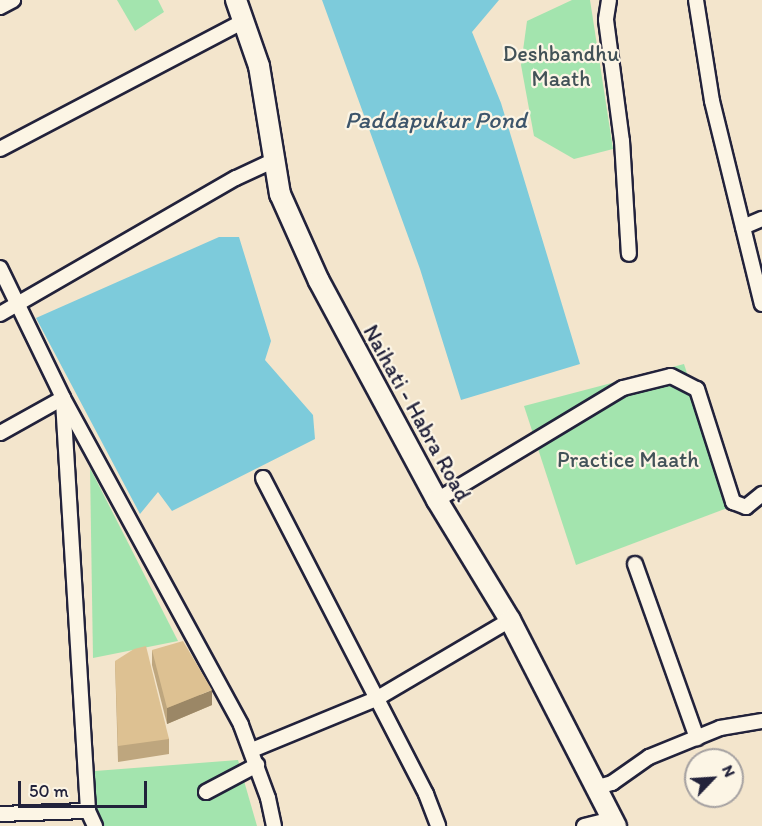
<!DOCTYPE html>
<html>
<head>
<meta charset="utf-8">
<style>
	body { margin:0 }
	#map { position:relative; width:762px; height:826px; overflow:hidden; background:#f3e5cc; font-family:Itim,sans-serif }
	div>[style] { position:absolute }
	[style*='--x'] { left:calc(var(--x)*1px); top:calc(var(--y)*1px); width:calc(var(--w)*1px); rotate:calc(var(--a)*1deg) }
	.green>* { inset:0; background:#a3e4ae }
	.water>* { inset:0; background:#7dcbdb }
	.roads { filter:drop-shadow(2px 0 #22223b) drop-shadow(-2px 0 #22223b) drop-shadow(0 2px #22223b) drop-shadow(0 -2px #22223b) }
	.minor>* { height:14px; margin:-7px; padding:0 7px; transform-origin:7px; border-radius:7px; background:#fcf5e5 }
	.secondary>* { height:20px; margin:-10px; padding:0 10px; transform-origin:10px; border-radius:10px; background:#fcf5e5 }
	.wall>* { inset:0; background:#bea67e }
	.shaded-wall>* { inset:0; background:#9b8766 }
	.building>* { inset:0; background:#ddc192 }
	span { translate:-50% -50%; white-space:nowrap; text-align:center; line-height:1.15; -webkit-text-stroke:4.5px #fcf5e5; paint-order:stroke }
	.park-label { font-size:22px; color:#425258 }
	.street-label { font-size:22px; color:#22223b }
	.water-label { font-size:24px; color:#3d556b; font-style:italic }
	.north { position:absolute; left:684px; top:748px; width:60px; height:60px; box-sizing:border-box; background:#fcf5e5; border:2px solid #a5a1a1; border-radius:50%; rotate:65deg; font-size:16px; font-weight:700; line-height:24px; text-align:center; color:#22223b }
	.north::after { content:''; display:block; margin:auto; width:21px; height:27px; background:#22223b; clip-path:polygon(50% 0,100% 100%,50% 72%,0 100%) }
	.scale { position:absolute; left:18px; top:781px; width:129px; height:27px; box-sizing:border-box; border:3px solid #22223b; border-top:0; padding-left:8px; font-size:18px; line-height:21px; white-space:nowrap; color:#22223b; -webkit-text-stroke:4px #fcf5e5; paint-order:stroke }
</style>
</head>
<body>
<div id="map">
	<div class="green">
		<i style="clip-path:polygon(117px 0,158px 0,164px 12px,135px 31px)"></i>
		<i style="clip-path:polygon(572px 0,590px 0,613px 149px,574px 159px,534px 136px,521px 65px,527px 21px)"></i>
		<i style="clip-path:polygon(684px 364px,730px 507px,576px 565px,524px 406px)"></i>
		<i style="clip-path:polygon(90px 468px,178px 641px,93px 658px)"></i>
		<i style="clip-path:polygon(238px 760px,257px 826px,95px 826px,95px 771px)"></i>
	</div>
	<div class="water">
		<i style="clip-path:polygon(322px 0,499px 0,472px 32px,501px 103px,580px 364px,461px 400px,420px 269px)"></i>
		<i style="clip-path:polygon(219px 237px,239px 237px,271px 341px,265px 360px,313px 415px,315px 439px,172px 511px,158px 492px,140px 514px,36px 318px)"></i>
	</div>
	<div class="roads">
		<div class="minor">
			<i style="--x:609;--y:0;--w:20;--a:99"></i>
			<i style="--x:606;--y:20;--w:122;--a:82.5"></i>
			<i style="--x:622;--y:141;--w:113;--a:86.5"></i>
			<i style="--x:696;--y:0;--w:102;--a:81"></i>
			<i style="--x:712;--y:101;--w:209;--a:76.2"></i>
			<i style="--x:0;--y:7;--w:15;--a:-28"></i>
			<i style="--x:0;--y:149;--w:276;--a:-27.7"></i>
			<i style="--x:743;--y:227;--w:21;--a:-23"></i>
			<i style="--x:0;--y:268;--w:144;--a:64.1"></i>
			<i style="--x:63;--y:398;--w:72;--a:150.9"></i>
			<i style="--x:0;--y:314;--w:272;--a:-30"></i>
			<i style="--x:236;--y:178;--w:40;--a:-25"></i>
			<i style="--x:63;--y:398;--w:372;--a:61.4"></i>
			<i style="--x:241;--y:725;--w:78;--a:69.7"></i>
			<i style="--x:268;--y:798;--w:29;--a:78"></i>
			<i style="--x:63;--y:401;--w:411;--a:86.5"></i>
			<i style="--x:88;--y:811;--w:17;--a:65"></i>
			<i style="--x:263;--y:478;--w:356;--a:62.7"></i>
			<i style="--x:426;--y:794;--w:34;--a:69"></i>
			<i style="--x:437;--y:500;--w:217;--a:-31.1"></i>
			<i style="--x:623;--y:388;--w:49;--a:-14"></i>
			<i style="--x:671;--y:376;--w:29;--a:27"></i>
			<i style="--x:697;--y:389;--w:119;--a:72.3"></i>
			<i style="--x:733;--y:502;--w:14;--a:21"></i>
			<i style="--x:746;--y:507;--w:21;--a:-39"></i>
			<i style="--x:635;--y:564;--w:185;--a:70.4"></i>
			<i style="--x:252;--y:750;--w:134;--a:-22.4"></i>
			<i style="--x:376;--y:699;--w:156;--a:-30.5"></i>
			<i style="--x:598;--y:787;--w:15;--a:-16"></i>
			<i style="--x:612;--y:783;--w:45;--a:-35.1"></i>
			<i style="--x:649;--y:757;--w:77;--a:-22.2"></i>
			<i style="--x:720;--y:728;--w:43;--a:-9.5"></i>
			<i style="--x:206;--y:792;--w:58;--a:-27.9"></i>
			<i style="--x:0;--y:814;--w:88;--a:-2"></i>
			<i style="--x:584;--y:826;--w:30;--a:-14"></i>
		</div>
		<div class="secondary">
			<i style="--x:236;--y:0;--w:70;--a:70.8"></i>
			<i style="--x:259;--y:66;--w:130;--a:80.7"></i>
			<i style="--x:280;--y:194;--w:95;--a:65.9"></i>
			<i style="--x:319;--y:281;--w:249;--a:61.7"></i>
			<i style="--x:437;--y:500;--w:140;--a:58.7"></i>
			<i style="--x:510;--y:620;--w:232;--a:62.8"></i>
		</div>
	</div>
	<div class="wall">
		<i style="clip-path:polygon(152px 650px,212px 705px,167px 724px,152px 665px)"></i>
		<i style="clip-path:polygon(115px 661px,169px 739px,169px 754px,118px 762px)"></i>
	</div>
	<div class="shaded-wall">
		<i style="clip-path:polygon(212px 690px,212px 705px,167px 724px,167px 708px)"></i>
	</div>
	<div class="building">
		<i style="clip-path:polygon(183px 641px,212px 690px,167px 708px,152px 650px)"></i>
		<i style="clip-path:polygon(146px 646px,169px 739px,118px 746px,115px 661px,134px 649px)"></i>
	</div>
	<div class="park-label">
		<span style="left:561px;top:66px">Deshbandhu<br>Maath</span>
		<span style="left:628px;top:460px">Practice Maath</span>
	</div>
	<div class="street-label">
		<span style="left:417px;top:413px;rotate:61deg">Naihati - Habra Road</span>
	</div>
	<div class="water-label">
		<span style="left:436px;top:120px">Paddapukur Pond</span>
	</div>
	<div class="north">N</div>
	<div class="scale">50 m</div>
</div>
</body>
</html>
